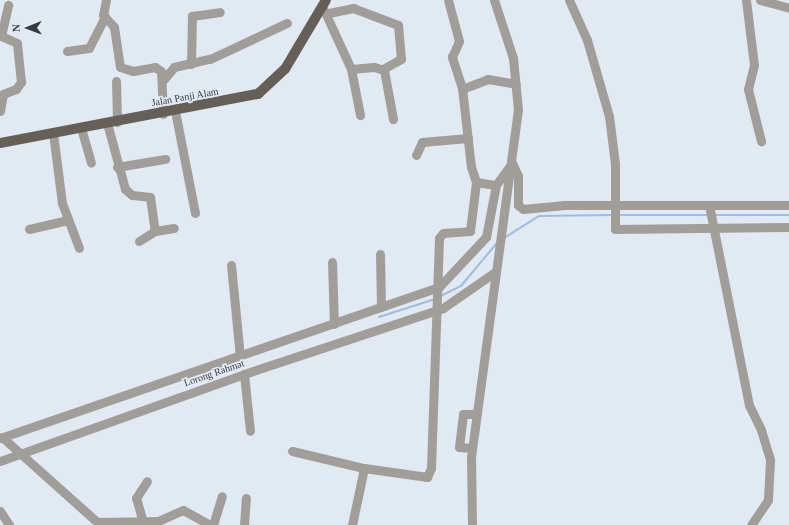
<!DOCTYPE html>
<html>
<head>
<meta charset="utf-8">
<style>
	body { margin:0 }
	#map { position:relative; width:789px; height:525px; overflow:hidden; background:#e1e9f3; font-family:Georgia,serif }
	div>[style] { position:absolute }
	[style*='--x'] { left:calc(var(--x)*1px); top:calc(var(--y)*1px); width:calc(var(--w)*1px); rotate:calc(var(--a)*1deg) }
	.stream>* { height:2px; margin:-1px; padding:0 1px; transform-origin:1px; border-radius:1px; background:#9fbdde }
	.minor>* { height:9px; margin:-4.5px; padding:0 4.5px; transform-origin:4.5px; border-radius:4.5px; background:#a19d99 }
	.major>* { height:10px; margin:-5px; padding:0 5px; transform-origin:5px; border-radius:5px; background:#665f58 }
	span { translate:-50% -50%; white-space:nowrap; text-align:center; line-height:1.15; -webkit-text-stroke:3.5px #e1e9f3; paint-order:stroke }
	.street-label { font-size:10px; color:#373a3e }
	.north { position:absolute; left:8px; top:8px; width:40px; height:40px; -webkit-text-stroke:3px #e1e9f3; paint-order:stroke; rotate:269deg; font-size:11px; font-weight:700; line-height:16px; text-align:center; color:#373a3e }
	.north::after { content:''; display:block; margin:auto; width:14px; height:18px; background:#373a3e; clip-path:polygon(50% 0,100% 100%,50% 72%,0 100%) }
</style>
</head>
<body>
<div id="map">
	<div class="stream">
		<i style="--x:618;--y:215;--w:89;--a:0"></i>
		<i style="--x:714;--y:215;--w:75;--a:0"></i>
		<i style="--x:504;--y:238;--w:41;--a:-32.2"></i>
		<i style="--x:539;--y:216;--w:72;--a:-0.8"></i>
		<i style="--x:439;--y:297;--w:25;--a:-27"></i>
		<i style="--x:461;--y:286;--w:55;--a:-50.2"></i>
		<i style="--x:379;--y:317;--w:59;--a:-17.8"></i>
	</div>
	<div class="minor">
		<i style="--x:106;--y:0;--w:15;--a:101"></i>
		<i style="--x:103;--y:15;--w:16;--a:47"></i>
		<i style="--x:114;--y:27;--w:40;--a:81.5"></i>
		<i style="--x:120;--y:67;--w:14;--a:17"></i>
		<i style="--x:133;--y:71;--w:22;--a:-10"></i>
		<i style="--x:155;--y:67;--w:7;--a:34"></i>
		<i style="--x:161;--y:71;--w:43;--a:87.3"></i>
		<i style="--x:569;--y:0;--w:44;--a:65.8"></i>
		<i style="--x:587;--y:40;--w:79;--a:73.9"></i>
		<i style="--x:609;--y:116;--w:48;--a:82.9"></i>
		<i style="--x:615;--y:164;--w:65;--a:90"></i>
		<i style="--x:615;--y:229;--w:174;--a:-0.7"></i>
		<i style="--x:746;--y:0;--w:65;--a:83"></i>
		<i style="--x:754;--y:65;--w:25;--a:104"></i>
		<i style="--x:748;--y:89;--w:54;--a:76"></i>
		<i style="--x:760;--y:0;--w:30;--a:15"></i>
		<i style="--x:324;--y:10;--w:65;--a:65.4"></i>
		<i style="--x:351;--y:69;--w:47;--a:78.9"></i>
		<i style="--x:329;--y:13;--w:25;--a:-12"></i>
		<i style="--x:353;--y:8;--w:48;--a:20.7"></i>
		<i style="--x:398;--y:25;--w:34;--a:85"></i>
		<i style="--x:401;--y:59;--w:21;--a:151"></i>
		<i style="--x:67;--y:51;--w:22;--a:-8"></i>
		<i style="--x:89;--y:48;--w:35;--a:-63"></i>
		<i style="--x:191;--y:64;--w:48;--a:-88.8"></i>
		<i style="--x:192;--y:16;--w:28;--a:-8"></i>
		<i style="--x:351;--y:69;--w:23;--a:-5"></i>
		<i style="--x:374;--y:67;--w:10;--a:17"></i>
		<i style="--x:384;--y:70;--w:50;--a:79.6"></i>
		<i style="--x:164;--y:79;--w:16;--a:-50"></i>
		<i style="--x:174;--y:67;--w:37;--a:-13"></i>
		<i style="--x:210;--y:59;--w:85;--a:-25.1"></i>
		<i style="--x:116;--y:81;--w:41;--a:88.6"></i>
		<i style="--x:462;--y:89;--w:28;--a:-21"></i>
		<i style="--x:488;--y:79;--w:28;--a:10"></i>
		<i style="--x:0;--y:111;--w:17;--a:-80"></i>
		<i style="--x:3;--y:94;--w:14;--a:-21"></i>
		<i style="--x:16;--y:89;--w:9;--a:-54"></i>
		<i style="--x:21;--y:82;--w:39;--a:-96"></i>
		<i style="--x:17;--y:43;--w:17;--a:-156"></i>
		<i style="--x:1;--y:36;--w:32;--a:-77"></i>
		<i style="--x:175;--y:111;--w:104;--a:78.9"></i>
		<i style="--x:107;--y:123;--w:68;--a:74.7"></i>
		<i style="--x:125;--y:189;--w:9;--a:41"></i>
		<i style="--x:132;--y:195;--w:18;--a:6"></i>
		<i style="--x:150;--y:197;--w:34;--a:82"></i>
		<i style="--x:155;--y:231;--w:19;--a:-9"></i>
		<i style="--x:81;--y:128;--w:36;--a:74"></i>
		<i style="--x:53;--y:133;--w:71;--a:82.7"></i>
		<i style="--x:62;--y:203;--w:48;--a:69.3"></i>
		<i style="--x:416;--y:155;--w:14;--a:-65"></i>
		<i style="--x:422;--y:142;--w:46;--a:-5"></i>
		<i style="--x:117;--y:167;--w:49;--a:-9.5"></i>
		<i style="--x:476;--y:182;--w:20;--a:9"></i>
		<i style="--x:709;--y:205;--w:204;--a:78.7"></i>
		<i style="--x:749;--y:405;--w:28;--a:64"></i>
		<i style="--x:761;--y:430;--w:31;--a:73"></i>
		<i style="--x:770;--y:460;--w:40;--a:92.9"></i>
		<i style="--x:768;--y:500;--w:30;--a:124"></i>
		<i style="--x:29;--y:229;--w:40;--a:-13"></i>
		<i style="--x:139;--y:241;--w:19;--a:-32"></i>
		<i style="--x:380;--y:254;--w:53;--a:88.9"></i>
		<i style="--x:332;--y:262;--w:62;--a:88.2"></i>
		<i style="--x:231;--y:265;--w:92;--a:84.4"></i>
		<i style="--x:244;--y:374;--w:57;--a:84"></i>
		<i style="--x:2;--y:437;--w:127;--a:41.8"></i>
		<i style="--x:97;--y:522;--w:61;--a:-0.9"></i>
		<i style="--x:158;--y:521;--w:27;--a:-24"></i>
		<i style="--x:183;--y:510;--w:31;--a:29"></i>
		<i style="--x:0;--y:438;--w:464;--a:-19"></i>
		<i style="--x:439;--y:287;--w:69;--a:-46.8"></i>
		<i style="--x:486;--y:237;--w:53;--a:-79.1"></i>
		<i style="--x:496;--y:185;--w:27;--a:-54"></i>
		<i style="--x:512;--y:163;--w:14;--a:65"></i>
		<i style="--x:518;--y:176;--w:29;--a:90"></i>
		<i style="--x:518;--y:205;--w:6;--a:39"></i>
		<i style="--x:523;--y:209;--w:42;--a:-5.4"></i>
		<i style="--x:565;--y:205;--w:224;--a:0"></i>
		<i style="--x:472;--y:448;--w:13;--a:-176"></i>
		<i style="--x:459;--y:447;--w:33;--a:-83"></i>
		<i style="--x:463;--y:414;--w:14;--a:0"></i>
		<i style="--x:292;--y:451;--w:74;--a:13.3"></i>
		<i style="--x:0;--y:461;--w:259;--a:-19.6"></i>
		<i style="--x:244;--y:374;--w:210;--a:-18.3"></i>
		<i style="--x:443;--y:308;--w:63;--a:-34.7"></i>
		<i style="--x:0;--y:511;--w:17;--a:57"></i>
		<i style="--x:143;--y:522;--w:25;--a:-106"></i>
		<i style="--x:136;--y:498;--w:20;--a:-57"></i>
		<i style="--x:213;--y:525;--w:30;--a:-73"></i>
		<i style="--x:244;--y:525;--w:27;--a:-86"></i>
		<i style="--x:352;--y:525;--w:58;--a:-78.1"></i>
		<i style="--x:364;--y:468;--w:64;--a:8.1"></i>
		<i style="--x:427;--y:477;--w:10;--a:-66"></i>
		<i style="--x:431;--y:468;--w:230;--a:-88"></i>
		<i style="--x:439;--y:238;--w:6;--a:-51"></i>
		<i style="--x:443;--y:233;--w:27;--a:-4"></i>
		<i style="--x:470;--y:231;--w:49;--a:-83"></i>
		<i style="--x:476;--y:182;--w:16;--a:-108"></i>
		<i style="--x:471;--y:167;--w:80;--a:-96.5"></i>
		<i style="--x:462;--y:88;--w:33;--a:-108"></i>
		<i style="--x:452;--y:57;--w:17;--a:-66"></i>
		<i style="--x:459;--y:41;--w:42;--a:-105"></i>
		<i style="--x:472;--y:525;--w:68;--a:-90.8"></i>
		<i style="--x:471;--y:457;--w:350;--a:-82.3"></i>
		<i style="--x:518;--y:110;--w:52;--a:-95.5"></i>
		<i style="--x:513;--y:58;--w:61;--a:-108.1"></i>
	</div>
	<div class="major">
		<i style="--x:0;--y:143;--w:263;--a:-10.8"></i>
		<i style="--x:258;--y:94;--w:37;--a:-43"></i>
		<i style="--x:285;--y:69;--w:80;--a:-59.3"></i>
	</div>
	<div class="street-label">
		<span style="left:185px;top:97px;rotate:-10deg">Jalan Panji Alam</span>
		<span style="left:214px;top:373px;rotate:-19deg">Lorong Rahmat</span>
	</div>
	<div class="north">N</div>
</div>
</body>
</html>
